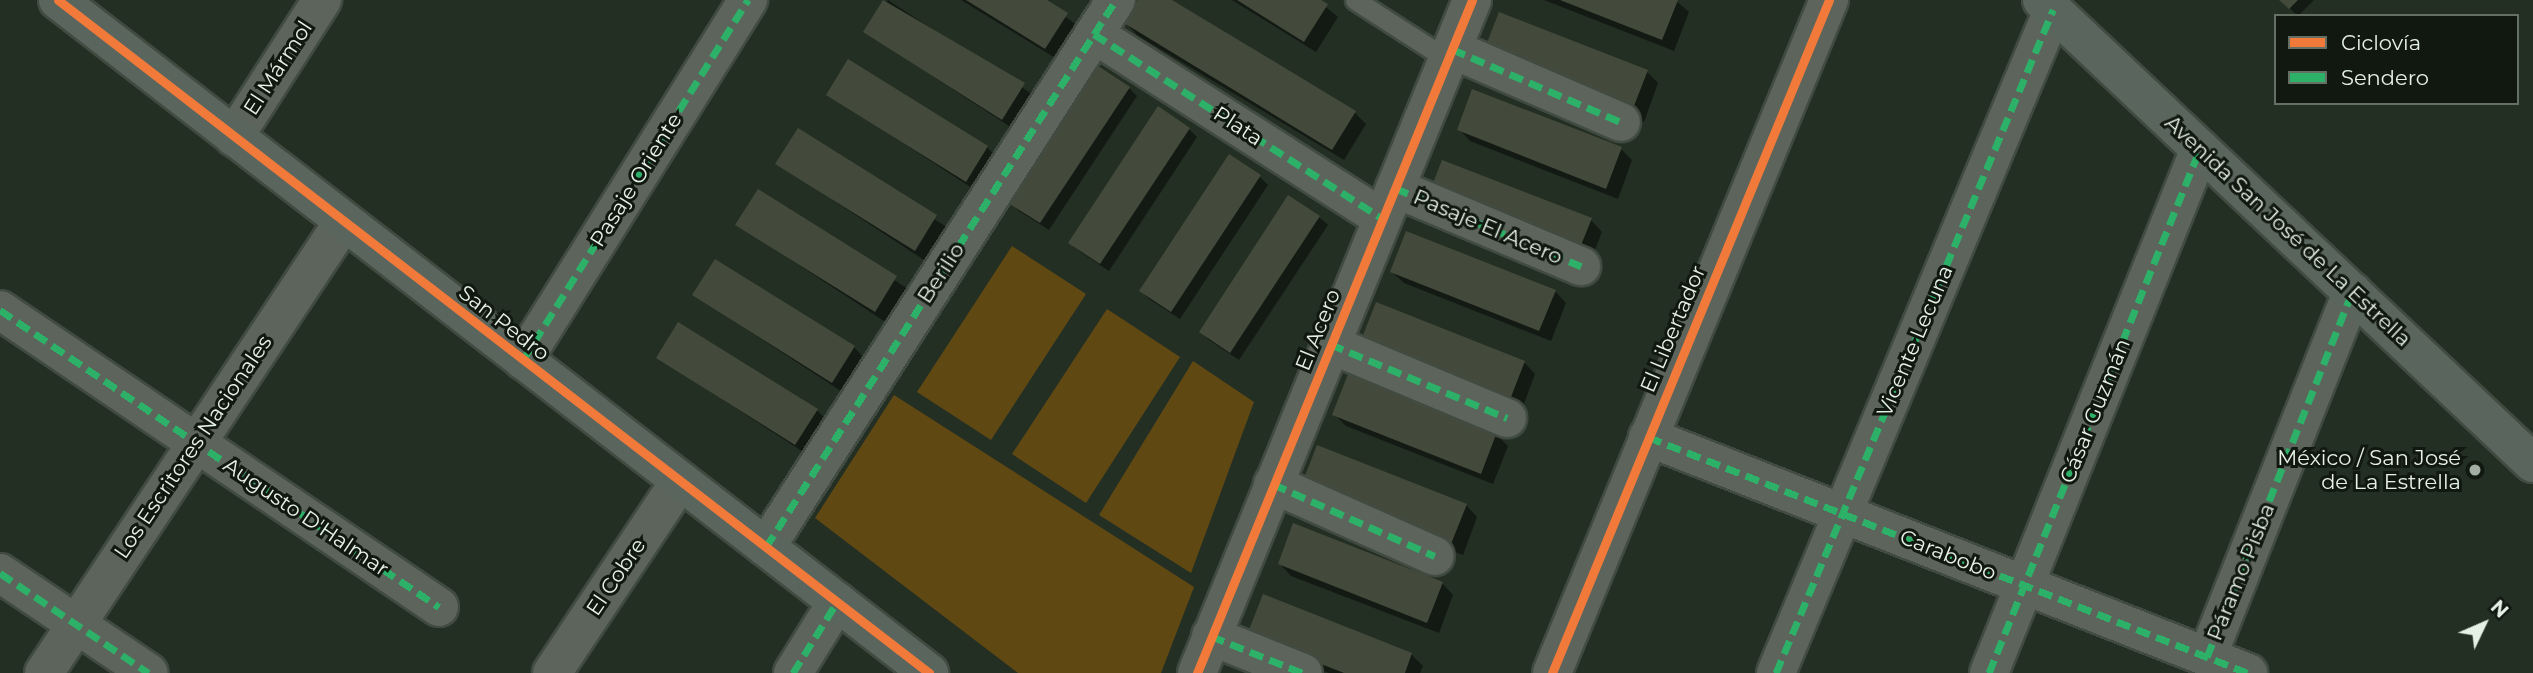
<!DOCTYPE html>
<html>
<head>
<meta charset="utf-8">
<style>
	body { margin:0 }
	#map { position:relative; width:2533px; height:673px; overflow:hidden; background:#242f24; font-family:Montserrat,sans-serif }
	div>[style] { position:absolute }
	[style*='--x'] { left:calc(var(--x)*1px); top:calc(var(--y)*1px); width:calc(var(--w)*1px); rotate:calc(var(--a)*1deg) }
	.green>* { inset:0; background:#604813 }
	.shadow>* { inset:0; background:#0007 }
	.building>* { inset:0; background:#444a3b }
	.roads { filter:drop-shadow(2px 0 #414b41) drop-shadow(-2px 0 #414b41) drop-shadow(0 2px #414b41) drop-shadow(0 -2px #414b41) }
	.lane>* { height:19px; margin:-9.5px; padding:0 9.5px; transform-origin:9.5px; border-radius:9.5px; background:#5c645b }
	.street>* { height:38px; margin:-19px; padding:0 19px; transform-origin:19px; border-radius:19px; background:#5c645b }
	.secondary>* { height:38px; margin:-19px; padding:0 19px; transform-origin:19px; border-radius:19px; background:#5a655d }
	.quiet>* { height:7px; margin-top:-3.5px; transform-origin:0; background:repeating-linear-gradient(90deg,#2db169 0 14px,transparent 0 21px) }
	.cycleway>* { height:9px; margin:-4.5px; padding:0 4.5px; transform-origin:4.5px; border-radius:4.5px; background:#f17a3a }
	.dots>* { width:19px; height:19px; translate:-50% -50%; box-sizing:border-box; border:4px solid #10180f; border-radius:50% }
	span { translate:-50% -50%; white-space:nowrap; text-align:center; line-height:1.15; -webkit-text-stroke:6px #10180f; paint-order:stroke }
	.street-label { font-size:21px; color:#e5f1e4 }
	.poi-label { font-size:21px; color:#e5f1e4 }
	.right { translate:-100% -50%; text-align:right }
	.legend { position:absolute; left:2274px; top:14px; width:245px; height:91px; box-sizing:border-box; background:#10180f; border:2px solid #656f64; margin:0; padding:9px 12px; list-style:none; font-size:21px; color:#e5f1e4 }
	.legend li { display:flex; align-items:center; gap:14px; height:35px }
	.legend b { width:35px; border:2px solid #656f64 }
	.north { position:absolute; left:2449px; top:589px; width:70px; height:70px; -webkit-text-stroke:5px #10180f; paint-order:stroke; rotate:46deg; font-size:19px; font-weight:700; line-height:28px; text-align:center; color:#e5f1e4 }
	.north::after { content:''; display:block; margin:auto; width:24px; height:32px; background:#e5f1e4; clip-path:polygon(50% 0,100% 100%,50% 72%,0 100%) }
</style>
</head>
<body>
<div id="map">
	<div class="green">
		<i style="clip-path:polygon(1012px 246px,1086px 294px,991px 440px,917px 392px)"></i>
		<i style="clip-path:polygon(1107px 309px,1180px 357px,1086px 503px,1012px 454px)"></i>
		<i style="clip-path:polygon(1193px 361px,1254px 402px,1191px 573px,1099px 515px)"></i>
		<i style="clip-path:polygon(894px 395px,1194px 587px,1161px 673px,1018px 673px,815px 518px)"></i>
	</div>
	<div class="shadow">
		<i style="clip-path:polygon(888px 0,1035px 96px,1015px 130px,865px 32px)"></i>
		<i style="clip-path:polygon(961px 0,1043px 0,1078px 26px,1057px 59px)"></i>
		<i style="clip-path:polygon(1140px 0,1169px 0,1355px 113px,1366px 124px,1344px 160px,1137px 35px,1126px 23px)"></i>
		<i style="clip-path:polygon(1232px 0,1317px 0,1338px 17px,1316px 52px)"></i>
		<i style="clip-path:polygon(1544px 0,1675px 0,1689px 12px,1674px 51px)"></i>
		<i style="clip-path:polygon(2281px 0,2314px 0,2298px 16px)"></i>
		<i style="clip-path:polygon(1496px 64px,1647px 72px,1658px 83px,1644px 122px)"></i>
		<i style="clip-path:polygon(1129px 88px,1137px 96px,1049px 230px,1019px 211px,1011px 203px)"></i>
		<i style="clip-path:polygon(828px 94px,987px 147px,998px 159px,978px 192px)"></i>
		<i style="clip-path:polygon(1189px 129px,1197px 137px,1109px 271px,1079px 251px,1070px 243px)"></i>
		<i style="clip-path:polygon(1459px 129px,1621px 149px,1632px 160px,1618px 199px,1470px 141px)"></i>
		<i style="clip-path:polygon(798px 130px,948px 228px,927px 262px,778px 164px)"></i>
		<i style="clip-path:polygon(1443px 162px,1591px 220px,1602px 232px,1587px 270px)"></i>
		<i style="clip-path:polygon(1260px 177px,1268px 185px,1180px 319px,1149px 299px,1141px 291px)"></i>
		<i style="clip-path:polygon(758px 191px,908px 289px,887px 323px,738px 225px)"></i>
		<i style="clip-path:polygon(1319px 217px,1328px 225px,1239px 360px,1209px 340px,1201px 332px)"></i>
		<i style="clip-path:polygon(1392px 272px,1555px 291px,1566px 303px,1551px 341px,1404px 283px)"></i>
		<i style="clip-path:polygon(694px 295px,854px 347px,865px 359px,844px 393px)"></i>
		<i style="clip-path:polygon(1373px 354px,1524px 362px,1535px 374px,1521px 412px)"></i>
		<i style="clip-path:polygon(658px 358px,817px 410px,828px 422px,808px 455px)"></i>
		<i style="clip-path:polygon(1334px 414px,1496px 434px,1508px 446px,1493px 484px,1346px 426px)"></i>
		<i style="clip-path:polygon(1315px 497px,1466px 505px,1477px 517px,1463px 555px)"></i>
		<i style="clip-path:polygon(1280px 564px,1442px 583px,1453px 595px,1439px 633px,1291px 576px)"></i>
		<i style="clip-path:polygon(1261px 646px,1411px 654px,1423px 666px,1420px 673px,1329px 673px)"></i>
	</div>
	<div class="building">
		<i style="clip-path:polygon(883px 0,1025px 83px,1002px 120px,863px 32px)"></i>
		<i style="clip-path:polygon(966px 0,1047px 0,1068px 13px,1045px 49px)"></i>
		<i style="clip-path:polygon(1138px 0,1172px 0,1356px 111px,1332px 150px,1124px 23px)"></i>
		<i style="clip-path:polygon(1237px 0,1321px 0,1328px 4px,1304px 42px)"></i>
		<i style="clip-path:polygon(1560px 0,1678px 0,1662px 40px)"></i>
		<i style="clip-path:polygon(2279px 0,2298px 0,2289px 9px)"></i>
		<i style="clip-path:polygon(1499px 12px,1648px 70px,1632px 111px,1483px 53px)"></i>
		<i style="clip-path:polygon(848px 59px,988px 146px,966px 182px,826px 95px)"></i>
		<i style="clip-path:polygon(1098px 66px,1130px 87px,1040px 223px,1008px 203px)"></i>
		<i style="clip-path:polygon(1472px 89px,1622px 147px,1606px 189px,1457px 130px)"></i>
		<i style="clip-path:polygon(1158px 106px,1190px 128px,1100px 264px,1068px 243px)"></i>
		<i style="clip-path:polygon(798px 128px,937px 215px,915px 251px,775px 164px)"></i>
		<i style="clip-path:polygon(1229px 154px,1261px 175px,1171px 312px,1139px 291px)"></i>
		<i style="clip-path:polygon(1442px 160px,1592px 218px,1575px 260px,1426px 201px)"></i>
		<i style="clip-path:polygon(758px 189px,897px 276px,875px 312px,735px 225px)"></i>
		<i style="clip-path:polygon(1288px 195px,1320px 216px,1230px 353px,1199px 332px)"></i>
		<i style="clip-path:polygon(1406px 231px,1556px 290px,1539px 331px,1390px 272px)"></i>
		<i style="clip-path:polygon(715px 259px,855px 346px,832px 383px,692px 295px)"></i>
		<i style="clip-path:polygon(1376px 302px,1525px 361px,1509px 402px,1360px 343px)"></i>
		<i style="clip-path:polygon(678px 322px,818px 409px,795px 445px,656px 358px)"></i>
		<i style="clip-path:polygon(1348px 374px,1497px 432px,1481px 474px,1332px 415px)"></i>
		<i style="clip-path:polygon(1317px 445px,1467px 504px,1451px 544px,1301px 486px)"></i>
		<i style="clip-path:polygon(1293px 523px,1443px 582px,1427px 623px,1278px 564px)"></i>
		<i style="clip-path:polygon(1263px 594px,1412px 653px,1405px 673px,1344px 673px,1247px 635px)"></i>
	</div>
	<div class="roads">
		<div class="lane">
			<i style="--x:1355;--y:0;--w:109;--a:32.7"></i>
		</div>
		<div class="street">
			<i style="--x:1094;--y:34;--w:342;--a:32.6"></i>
			<i style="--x:1452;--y:49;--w:184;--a:23.4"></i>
			<i style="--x:234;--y:137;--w:163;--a:-57.3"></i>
			<i style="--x:1395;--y:188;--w:202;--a:22.8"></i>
			<i style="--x:0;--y:310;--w:530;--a:34.08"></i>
			<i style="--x:1330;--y:344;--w:192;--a:22.7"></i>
			<i style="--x:523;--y:360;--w:425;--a:-58"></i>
			<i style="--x:1648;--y:437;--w:645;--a:21.47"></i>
			<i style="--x:1273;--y:484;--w:177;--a:24"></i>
			<i style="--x:766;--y:547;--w:649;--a:-57.39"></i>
			<i style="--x:0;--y:573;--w:179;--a:33.9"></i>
			<i style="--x:1211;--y:636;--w:99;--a:21.9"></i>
			<i style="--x:2207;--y:657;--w:393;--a:-68.3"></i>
			<i style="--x:44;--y:673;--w:542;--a:-56.43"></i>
			<i style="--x:552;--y:673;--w:231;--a:-56.3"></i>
			<i style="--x:793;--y:673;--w:84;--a:-58.2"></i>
			<i style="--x:1197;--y:673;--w:727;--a:-67.77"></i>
			<i style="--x:1552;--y:673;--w:728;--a:-67.63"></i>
			<i style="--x:1776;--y:673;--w:719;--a:-67.32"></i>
			<i style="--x:1989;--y:673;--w:565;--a:-68.07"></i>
		</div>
		<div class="secondary">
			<i style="--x:58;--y:0;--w:1101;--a:37.69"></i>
			<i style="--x:2042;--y:0;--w:675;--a:43.32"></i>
		</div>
	</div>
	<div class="quiet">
		<i style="--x:1094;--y:34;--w:342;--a:32.6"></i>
		<i style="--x:1452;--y:49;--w:184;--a:23.4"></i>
		<i style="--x:1395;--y:188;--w:202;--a:22.8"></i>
		<i style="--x:0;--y:310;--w:530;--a:34.08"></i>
		<i style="--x:1330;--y:344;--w:192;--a:22.7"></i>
		<i style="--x:523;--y:360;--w:425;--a:-58"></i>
		<i style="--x:1648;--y:437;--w:645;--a:21.47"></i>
		<i style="--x:1273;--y:484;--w:177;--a:24"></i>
		<i style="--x:766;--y:547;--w:649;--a:-57.39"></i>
		<i style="--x:0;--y:573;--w:179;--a:33.9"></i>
		<i style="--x:1211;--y:636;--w:99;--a:21.9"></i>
		<i style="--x:2207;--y:657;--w:393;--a:-68.3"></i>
		<i style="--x:793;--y:673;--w:84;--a:-58.2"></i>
		<i style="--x:1776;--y:673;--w:719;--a:-67.32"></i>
		<i style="--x:1989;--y:673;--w:565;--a:-68.07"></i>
	</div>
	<div class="cycleway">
		<i style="--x:58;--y:0;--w:1101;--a:37.69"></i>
		<i style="--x:1197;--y:673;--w:727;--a:-67.77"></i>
		<i style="--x:1552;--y:673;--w:728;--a:-67.63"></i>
	</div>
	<div class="dots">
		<i style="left:2475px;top:470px;background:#a1ada1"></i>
	</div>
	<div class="street-label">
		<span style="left:278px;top:68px;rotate:-57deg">El Mármol</span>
		<span style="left:1238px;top:126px;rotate:33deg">Plata</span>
		<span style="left:636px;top:180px;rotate:-58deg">Pasaje Oriente</span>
		<span style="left:1488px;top:227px;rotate:23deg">Pasaje El Acero</span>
		<span style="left:2288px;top:231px;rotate:43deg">Avenida San José de La Estrella</span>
		<span style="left:941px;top:273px;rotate:-57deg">Berilio</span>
		<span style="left:504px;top:323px;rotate:38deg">San Pedro</span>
		<span style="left:1673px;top:329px;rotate:-67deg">El Libertador</span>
		<span style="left:1318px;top:330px;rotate:-68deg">El Acero</span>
		<span style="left:1915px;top:341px;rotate:-67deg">Vicente Lecuna</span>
		<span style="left:2095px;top:411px;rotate:-68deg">Cásar Guzmán</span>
		<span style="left:193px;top:447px;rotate:-56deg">Los Escritores Nacionales</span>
		<span style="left:306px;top:517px;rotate:34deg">Augusto D'Halmar</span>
		<span style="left:1948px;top:555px;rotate:22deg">Carabobo</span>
		<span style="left:2241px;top:572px;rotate:-68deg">Páramo Pisba</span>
		<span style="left:616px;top:577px;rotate:-56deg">El Cobre</span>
	</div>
	<div class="poi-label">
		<span class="right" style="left:2461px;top:470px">México / San José<br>de La Estrella</span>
	</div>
	<ul class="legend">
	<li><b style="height:9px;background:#f17a3a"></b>Ciclovía</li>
	<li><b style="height:9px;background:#2db169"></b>Sendero</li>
	</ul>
	<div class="north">N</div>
</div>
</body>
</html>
